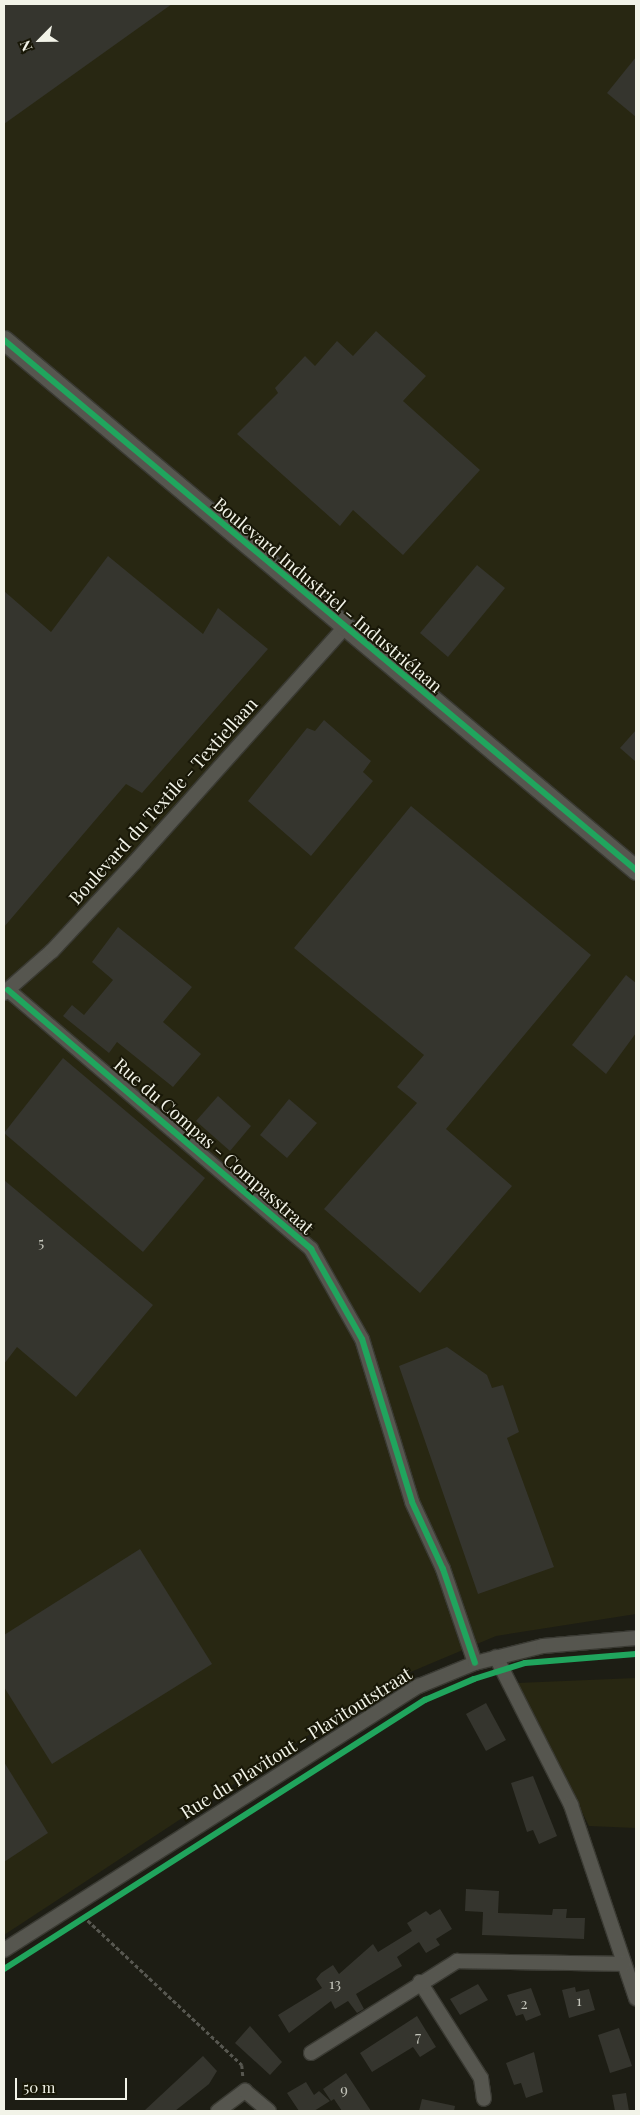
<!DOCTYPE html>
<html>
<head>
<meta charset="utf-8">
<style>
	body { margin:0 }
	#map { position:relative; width:640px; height:2115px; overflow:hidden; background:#1d1d14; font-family:"Playfair Display",serif }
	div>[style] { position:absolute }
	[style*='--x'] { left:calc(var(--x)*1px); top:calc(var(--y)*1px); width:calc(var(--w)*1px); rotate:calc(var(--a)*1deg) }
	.built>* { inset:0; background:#282712 }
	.building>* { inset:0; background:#35352e }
	.path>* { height:2.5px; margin-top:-1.25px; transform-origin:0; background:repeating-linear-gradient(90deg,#575750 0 4px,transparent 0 6.5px) }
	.roads { filter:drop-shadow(1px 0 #3a3a33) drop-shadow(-1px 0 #3a3a33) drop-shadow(0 1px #3a3a33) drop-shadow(0 -1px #3a3a33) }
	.street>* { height:14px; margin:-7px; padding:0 7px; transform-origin:7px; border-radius:7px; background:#56564f }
	.secondary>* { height:19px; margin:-9.5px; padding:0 9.5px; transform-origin:9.5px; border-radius:9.5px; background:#56564f }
	.cycleway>* { height:6px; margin:-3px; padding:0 3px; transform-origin:3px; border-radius:3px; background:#20a55d }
	span { translate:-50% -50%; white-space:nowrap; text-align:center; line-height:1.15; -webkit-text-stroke:4px #181707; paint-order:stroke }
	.number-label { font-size:15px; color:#c3c4ba }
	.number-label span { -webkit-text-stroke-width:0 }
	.street-label { font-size:18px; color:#f2f3e8 }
	.frame { position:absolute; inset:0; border:5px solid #f2f3e8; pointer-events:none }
	.north { position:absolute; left:15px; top:15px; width:50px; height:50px; -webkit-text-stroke:4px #181707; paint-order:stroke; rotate:247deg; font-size:14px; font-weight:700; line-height:20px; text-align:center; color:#f2f3e8 }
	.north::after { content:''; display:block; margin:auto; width:18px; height:22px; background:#f2f3e8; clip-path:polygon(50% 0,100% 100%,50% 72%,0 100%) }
	.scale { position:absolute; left:15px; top:2078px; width:112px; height:22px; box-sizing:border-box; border:2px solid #f2f3e8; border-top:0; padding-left:6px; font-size:15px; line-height:18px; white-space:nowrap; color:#f2f3e8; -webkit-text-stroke:4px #181707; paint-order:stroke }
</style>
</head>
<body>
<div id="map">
	<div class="built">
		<i style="clip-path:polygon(4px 4px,636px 4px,636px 1614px,496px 1636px,394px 1679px,4px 1935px)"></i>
		<i style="clip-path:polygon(636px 1678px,636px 1828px,589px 1826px,517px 1683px)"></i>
	</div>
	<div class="building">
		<i style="clip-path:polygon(4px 4px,172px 4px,4px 124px)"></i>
		<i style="clip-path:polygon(636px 57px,636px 117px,607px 93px)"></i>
		<i style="clip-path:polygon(376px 331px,426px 376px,403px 401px,480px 470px,403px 555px,353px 510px,340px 526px,237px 434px,278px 393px,275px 388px,305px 356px,315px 366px,337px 341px,353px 356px)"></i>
		<i style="clip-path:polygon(108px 556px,203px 634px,218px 608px,268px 649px,142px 793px,126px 784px,4px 927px,4px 591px,51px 632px)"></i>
		<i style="clip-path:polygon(477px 565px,505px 588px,448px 657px,420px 633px)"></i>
		<i style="clip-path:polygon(324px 720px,371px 761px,363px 772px,373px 781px,311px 856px,248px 801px,307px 728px,315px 731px)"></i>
		<i style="clip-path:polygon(636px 730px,636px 762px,620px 748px)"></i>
		<i style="clip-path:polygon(411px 806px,591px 955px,446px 1129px,512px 1186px,420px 1293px,324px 1209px,417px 1103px,397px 1087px,424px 1055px,294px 948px)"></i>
		<i style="clip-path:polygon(118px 927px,192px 987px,163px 1022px,201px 1054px,173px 1087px,117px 1042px,109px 1053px,63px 1016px,72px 1005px,84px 1015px,113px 980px,92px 962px)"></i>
		<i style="clip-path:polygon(626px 975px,636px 983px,636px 1033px,606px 1074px,572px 1045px)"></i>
		<i style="clip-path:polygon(63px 1058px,205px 1178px,143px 1252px,4px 1133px)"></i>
		<i style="clip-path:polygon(218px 1096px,251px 1126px,230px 1151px,196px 1121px)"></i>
		<i style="clip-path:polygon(289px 1099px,317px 1123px,287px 1158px,260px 1135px)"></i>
		<i style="clip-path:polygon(4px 1180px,153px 1305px,76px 1397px,17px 1347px,4px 1364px)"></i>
		<i style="clip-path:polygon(447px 1347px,487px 1375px,492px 1388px,503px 1385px,519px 1432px,507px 1438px,554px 1567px,478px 1594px,399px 1366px)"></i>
		<i style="clip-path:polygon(140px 1549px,212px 1664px,52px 1764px,4px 1687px,4px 1635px)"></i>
		<i style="clip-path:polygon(486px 1703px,506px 1740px,486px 1751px,466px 1714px)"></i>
		<i style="clip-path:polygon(4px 1762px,48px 1833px,4px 1862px)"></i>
		<i style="clip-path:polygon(533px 1776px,557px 1836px,539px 1844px,533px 1830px,527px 1832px,511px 1783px)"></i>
		<i style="clip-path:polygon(466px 1889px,499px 1891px,498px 1913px,552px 1915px,553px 1909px,567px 1909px,566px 1918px,585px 1918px,584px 1939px,482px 1935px,483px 1912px,465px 1911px)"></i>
		<i style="clip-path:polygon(440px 1909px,452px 1929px,436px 1939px,440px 1945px,426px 1953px,419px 1942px,397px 1957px,402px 1966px,356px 1994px,364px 2009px,357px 2013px,348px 2001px,335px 2009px,331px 2001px,289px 2033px,278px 2015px,322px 1988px,316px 1979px,321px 1973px,333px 1965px,339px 1974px,373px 1944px,378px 1952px,412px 1931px,407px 1923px,426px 1911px,430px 1915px)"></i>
		<i style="clip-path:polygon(478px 1984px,488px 2000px,460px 2015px,450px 1999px)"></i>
		<i style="clip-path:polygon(575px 1987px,576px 1992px,589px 1989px,595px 2010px,569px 2018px,562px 1990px)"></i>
		<i style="clip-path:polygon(531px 1988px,541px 2015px,526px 2021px,523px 2014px,516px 2016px,507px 1995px)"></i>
		<i style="clip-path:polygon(417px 2016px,436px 2047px,420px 2057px,413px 2047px,372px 2072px,360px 2053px)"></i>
		<i style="clip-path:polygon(250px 2026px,282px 2062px,270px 2075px,235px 2043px)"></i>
		<i style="clip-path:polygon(619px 2028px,632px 2066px,610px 2073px,598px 2035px)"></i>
		<i style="clip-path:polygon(534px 2052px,543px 2092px,526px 2098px,521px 2083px,514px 2085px,506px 2063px)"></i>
		<i style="clip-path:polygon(203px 2056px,217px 2071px,209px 2084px,175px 2111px,144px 2111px)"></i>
		<i style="clip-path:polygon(346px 2073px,350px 2079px,371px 2111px,342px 2111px,334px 2099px,331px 2101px,323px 2089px)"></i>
		<i style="clip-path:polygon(306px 2082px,314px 2095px,319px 2091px,330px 2101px,314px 2111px,299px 2111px,287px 2093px)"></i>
		<i style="clip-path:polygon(626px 2093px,629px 2111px,615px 2111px,612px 2095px)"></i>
		<i style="clip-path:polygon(422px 2099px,455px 2106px,454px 2111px,419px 2111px)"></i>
	</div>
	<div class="path">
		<i style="--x:83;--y:1916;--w:218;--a:43.1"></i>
		<i style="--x:242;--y:2065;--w:12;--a:85"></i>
	</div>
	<div class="roads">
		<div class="street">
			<i style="--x:8;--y:990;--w:399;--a:40.5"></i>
			<i style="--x:311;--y:1249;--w:103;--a:60.5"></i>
			<i style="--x:362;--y:1339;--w:170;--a:72.9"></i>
			<i style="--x:412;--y:1502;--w:74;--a:65.2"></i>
			<i style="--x:443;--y:1569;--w:99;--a:71.2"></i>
			<i style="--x:4;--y:993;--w:64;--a:-41.2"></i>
			<i style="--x:52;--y:951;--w:120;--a:-47"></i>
			<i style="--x:134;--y:863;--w:315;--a:-48.2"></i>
			<i style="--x:496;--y:1657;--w:166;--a:63.1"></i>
			<i style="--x:571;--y:1805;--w:204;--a:71.4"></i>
			<i style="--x:4;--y:1950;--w:492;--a:-32.5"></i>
			<i style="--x:419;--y:1686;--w:61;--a:-22.3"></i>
			<i style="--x:475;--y:1663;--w:70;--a:-14"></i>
			<i style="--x:543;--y:1646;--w:93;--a:-4.9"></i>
			<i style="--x:420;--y:1982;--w:114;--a:57.6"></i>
			<i style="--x:481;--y:2078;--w:21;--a:82"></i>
			<i style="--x:311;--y:2053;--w:173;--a:-32.2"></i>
			<i style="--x:457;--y:1961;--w:167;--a:1"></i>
			<i style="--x:218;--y:2111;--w:34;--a:-37"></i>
			<i style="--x:245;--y:2091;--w:31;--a:40"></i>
		</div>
		<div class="secondary">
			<i style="--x:4;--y:340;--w:825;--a:39.98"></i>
		</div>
	</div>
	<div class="cycleway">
		<i style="--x:4;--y:340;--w:825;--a:39.98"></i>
		<i style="--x:8;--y:990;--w:399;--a:40.5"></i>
		<i style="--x:311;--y:1249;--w:103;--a:60.5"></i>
		<i style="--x:362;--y:1339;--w:170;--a:72.9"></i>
		<i style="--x:412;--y:1502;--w:74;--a:65.2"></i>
		<i style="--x:443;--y:1569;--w:99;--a:71.2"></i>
		<i style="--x:4;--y:1969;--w:500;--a:-32.6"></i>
		<i style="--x:425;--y:1700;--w:53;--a:-23.2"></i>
		<i style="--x:474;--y:1679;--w:53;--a:-17.4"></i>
		<i style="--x:525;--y:1663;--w:111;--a:-4.6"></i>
	</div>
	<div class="number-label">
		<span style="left:41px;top:1243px">5</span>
		<span style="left:335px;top:1984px">13</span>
		<span style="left:579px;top:2001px">1</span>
		<span style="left:524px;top:2004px">2</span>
		<span style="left:418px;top:2037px">7</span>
		<span style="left:344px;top:2090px">9</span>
	</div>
	<div class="street-label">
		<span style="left:328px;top:595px;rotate:40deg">Boulevard Industriel - Industriélaan</span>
		<span style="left:163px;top:801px;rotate:-48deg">Boulevard du Textile - Textiellaan</span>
		<span style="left:214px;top:1146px;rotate:41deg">Rue du Compas - Compasstraat</span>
		<span style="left:296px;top:1743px;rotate:-32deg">Rue du Plavitout - Plavitoutstraat</span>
	</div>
	<div class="frame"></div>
	<div class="north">N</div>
	<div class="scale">50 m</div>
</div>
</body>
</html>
